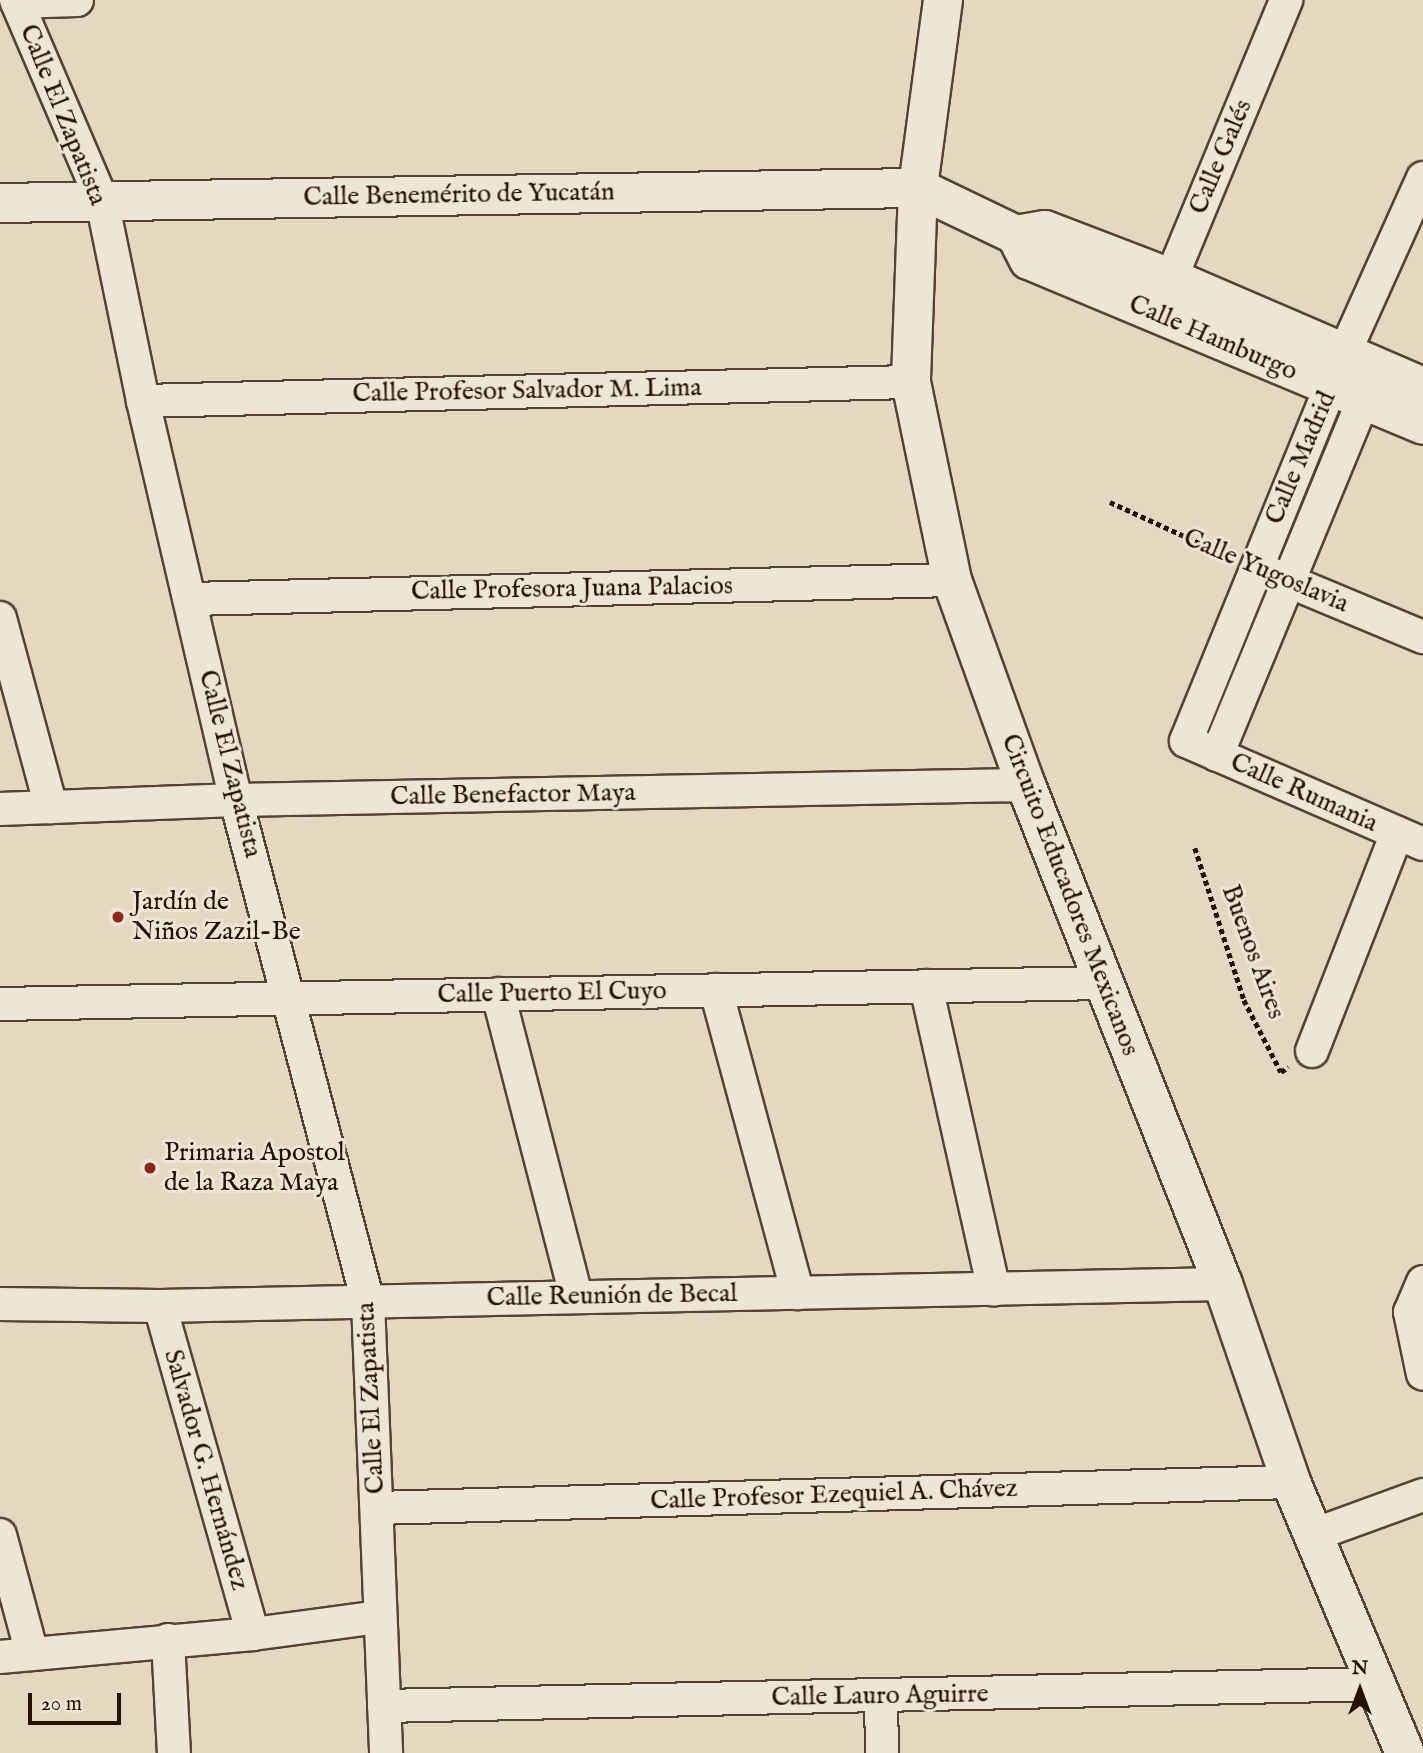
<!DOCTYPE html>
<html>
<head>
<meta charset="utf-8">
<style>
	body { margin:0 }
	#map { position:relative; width:1423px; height:1753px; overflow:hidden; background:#e4d8c0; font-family:"IM FELL English",serif }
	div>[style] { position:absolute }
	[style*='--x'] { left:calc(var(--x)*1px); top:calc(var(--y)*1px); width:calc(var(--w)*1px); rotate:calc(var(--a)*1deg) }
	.path>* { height:4.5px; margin-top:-2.25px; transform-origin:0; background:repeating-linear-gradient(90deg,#251103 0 5px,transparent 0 8.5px) }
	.roads { filter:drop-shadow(2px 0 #554332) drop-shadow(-2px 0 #554332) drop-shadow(0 2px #554332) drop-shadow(0 -2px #554332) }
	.minor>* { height:32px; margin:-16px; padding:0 16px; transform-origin:16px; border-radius:16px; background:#ede6d6 }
	.tertiary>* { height:38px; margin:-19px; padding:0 19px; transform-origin:19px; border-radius:19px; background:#ede6d6 }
	.dots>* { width:19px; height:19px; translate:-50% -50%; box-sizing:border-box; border:4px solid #ede6d6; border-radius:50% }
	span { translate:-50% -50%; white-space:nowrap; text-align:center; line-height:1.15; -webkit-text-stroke:6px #ede6d6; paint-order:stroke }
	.street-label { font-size:26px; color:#251103 }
	.poi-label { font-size:26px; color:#251103 }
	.left { translate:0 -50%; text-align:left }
	.north { position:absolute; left:1325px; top:1655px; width:70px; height:70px; -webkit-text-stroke:5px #ede6d6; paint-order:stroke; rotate:0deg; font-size:19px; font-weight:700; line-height:28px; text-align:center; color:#251103 }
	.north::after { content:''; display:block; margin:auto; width:24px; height:32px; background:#251103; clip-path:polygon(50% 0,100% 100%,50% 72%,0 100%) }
	.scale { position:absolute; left:28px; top:1693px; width:93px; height:32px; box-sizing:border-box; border:4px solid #251103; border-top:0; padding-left:9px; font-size:21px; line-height:24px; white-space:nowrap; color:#251103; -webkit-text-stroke:5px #ede6d6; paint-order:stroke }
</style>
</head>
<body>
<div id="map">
	<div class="path">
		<i style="--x:1110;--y:502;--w:132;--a:24.6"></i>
		<i style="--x:1195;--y:848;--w:160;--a:72.1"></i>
		<i style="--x:1244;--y:1000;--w:81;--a:62.8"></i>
		<i style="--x:1281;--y:1072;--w:9;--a:-36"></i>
	</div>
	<div class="roads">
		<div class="minor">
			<i style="--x:16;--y:0;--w:219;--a:66.8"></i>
			<i style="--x:102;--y:201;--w:204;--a:78.4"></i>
			<i style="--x:143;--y:401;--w:410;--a:76.9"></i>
			<i style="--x:236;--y:800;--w:519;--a:75.27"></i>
			<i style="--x:368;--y:1302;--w:451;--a:87.7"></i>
			<i style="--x:17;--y:2;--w:60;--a:-1.9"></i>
			<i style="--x:1423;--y:178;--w:193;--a:114.2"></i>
			<i style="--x:1344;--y:354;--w:418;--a:112.2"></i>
			<i style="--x:1186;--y:741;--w:258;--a:23.5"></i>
			<i style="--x:1162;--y:300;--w:325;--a:-67.5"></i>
			<i style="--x:143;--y:401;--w:768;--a:-1.42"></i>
			<i style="--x:1269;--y:573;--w:167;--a:22.6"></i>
			<i style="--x:191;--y:599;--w:761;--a:-1.43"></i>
			<i style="--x:0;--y:618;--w:196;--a:74.9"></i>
			<i style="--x:1217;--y:755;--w:386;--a:-67.6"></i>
			<i style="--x:1364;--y:398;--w:22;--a:-85"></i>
			<i style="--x:0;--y:809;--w:236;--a:-2.2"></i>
			<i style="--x:236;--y:800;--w:790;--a:-1.09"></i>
			<i style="--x:926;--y:986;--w:311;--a:77.4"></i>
			<i style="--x:716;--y:990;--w:314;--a:74.9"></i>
			<i style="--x:498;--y:994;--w:312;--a:75.5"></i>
			<i style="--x:0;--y:1004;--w:1104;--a:-1.09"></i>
			<i style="--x:1312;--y:1051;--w:234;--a:-68.7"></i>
			<i style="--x:1423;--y:1282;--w:33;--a:113"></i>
			<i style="--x:1410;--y:1312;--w:63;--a:78.2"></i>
			<i style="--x:0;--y:1304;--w:160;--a:0.7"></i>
			<i style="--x:160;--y:1306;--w:1063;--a:-1.19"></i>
			<i style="--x:160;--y:1306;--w:341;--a:74.2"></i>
			<i style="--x:377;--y:1508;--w:914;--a:-1.63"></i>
			<i style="--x:1316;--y:1534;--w:114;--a:-20"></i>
			<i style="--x:0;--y:1535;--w:123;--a:74.9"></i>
			<i style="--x:168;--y:1640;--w:113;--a:87"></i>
			<i style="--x:0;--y:1657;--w:254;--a:-5.2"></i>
			<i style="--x:253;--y:1634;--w:127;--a:-7.7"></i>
			<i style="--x:881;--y:1697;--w:56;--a:89"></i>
			<i style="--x:384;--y:1706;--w:992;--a:-1.27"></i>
		</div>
		<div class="tertiary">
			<i style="--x:943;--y:0;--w:190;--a:97.6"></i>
			<i style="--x:918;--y:188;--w:194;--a:92.1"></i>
			<i style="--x:911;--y:382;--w:202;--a:78.3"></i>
			<i style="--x:952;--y:580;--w:218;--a:70.2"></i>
			<i style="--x:1026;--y:785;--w:536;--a:68.46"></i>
			<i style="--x:1223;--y:1284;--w:209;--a:71"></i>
			<i style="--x:1291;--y:1482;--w:294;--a:67.2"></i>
			<i style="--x:0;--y:203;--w:918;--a:-0.94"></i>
			<i style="--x:918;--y:188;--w:109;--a:25.6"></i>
			<i style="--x:1016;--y:235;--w:29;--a:-10"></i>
			<i style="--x:1045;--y:230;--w:134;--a:21"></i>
			<i style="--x:1170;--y:278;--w:275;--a:23.3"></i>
			<i style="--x:1016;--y:235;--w:28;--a:63"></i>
			<i style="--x:1029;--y:260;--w:427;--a:22.7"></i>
		</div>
	</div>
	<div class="dots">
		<i style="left:118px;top:917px;background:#8f2418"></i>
		<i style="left:150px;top:1168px;background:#8f2418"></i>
	</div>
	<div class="street-label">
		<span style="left:63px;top:115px;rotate:68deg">Calle El Zapatista</span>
		<span style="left:1221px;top:157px;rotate:-67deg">Calle Galés</span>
		<span style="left:459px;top:195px;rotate:-1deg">Calle Benemérito de Yucatán</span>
		<span style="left:1213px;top:338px;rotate:23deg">Calle Hamburgo</span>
		<span style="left:527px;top:391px;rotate:-1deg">Calle Profesor Salvador M. Lima</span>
		<span style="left:1301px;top:458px;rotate:-67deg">Calle Madrid</span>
		<span style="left:1266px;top:571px;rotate:23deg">Calle Yugoslavia</span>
		<span style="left:572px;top:589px;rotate:-1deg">Calle Profesora Juana Palacios</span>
		<span style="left:230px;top:764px;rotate:76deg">Calle El Zapatista</span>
		<span style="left:1304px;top:793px;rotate:24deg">Calle Rumania</span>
		<span style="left:513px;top:795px;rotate:-1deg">Calle Benefactor Maya</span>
		<span style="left:1070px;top:895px;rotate:69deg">Circuito Educadores Mexicanos</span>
		<span style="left:1253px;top:952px;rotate:70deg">Buenos Aires</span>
		<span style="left:552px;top:993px;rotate:-1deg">Calle Puerto El Cuyo</span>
		<span style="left:612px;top:1296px;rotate:-1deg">Calle Reunión de Becal</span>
		<span style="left:371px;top:1398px;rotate:-93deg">Calle El Zapatista</span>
		<span style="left:206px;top:1470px;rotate:74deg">Salvador G. Hernández</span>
		<span style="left:834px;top:1495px;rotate:-2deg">Calle Profesor Ezequiel A. Chávez</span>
		<span style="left:880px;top:1696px;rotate:-1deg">Calle Lauro Aguirre</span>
	</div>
	<div class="poi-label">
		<span class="left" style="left:132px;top:917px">Jardín de<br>Niños Zazil-Be</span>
		<span class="left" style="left:164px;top:1168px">Primaria Apostol<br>de la Raza Maya</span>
	</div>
	<div class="north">N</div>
	<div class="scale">20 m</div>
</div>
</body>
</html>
